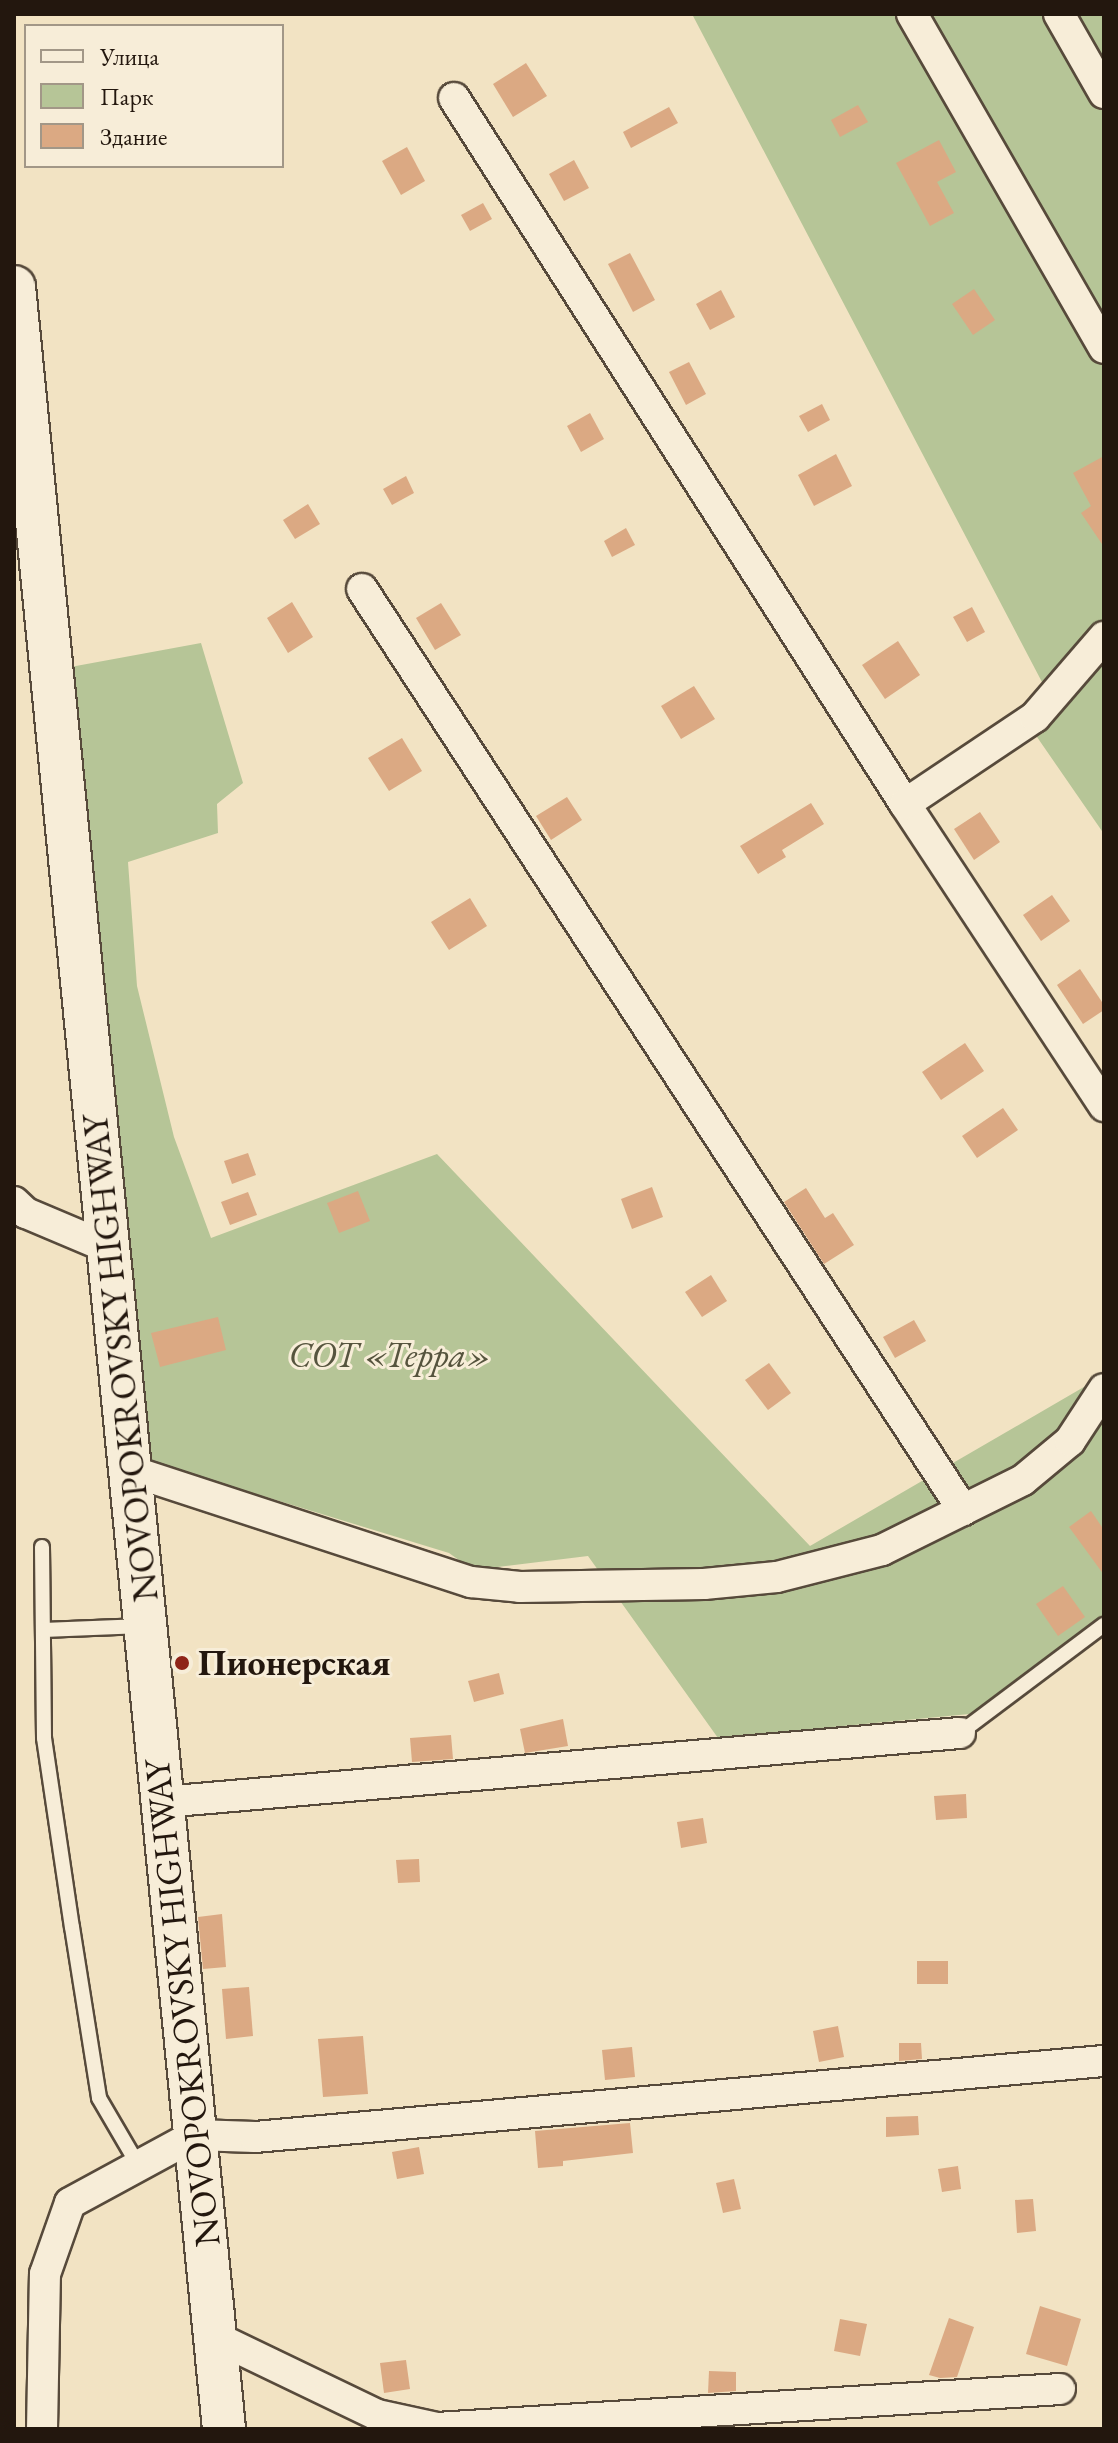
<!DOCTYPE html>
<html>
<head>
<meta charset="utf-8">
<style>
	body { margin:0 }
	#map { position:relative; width:1118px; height:2443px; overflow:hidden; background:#f2e3c3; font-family:"EB Garamond",serif }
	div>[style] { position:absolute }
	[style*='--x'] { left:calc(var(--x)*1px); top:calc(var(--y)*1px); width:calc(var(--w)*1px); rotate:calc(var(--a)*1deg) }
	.green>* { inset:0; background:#b6c597 }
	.building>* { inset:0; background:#dba983 }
	.roads { filter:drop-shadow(2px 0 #574a3b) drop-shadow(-2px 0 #574a3b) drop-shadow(0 2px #574a3b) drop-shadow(0 -2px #574a3b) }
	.service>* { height:14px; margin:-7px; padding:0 7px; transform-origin:7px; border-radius:7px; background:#f7edd8 }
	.minor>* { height:30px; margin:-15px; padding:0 15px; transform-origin:15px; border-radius:15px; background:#f7edd8 }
	.secondary>* { height:42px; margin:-21px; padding:0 21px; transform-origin:21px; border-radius:21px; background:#f7edd8 }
	.dots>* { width:22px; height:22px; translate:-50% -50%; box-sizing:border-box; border:4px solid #f7edd8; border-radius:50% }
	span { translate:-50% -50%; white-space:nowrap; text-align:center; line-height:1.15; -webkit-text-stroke:6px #f7edd8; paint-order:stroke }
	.park-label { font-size:36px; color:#56543e; font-style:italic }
	.street-label { font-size:36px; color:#23170e }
	.poi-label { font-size:36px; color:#23170e; font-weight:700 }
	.left { translate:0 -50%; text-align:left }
	.frame { position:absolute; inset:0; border:16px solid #23170e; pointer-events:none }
	.legend { position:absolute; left:24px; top:24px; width:260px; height:144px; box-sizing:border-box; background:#f7edd8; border:2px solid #a29787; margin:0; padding:10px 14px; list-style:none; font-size:24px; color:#23170e }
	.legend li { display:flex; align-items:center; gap:16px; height:40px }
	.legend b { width:40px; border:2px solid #a29787 }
</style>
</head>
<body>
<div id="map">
	<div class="green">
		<i style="clip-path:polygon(692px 14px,1104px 14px,1104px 834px,1037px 737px,1043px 684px)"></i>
		<i style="clip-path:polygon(201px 643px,243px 783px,217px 804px,218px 833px,128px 862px,137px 986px,174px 1137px,211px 1238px,437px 1154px,810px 1546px,1089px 1384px,1104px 1403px,1104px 1617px,980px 1713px,718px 1738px,588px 1556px,473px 1570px,449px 1553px,145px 1460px,65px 668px)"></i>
	</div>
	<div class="building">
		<i style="clip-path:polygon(526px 63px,547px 96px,513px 117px,493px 84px)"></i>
		<i style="clip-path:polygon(858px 105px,868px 122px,840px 137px,831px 120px)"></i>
		<i style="clip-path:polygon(669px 107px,678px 123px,631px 148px,623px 132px)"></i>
		<i style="clip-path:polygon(939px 140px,956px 172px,937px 182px,954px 213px,930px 226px,896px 163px)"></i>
		<i style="clip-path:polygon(407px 147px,425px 181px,401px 195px,382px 161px)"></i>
		<i style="clip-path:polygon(574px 160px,589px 188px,564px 201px,549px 174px)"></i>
		<i style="clip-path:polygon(483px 203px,492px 219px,470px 231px,461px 215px)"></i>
		<i style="clip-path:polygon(630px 253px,655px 300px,633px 312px,608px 264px)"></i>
		<i style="clip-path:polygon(974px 289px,995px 320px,973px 335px,952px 304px)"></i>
		<i style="clip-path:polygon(721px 290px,735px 317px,710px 330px,696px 304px)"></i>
		<i style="clip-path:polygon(689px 362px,706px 394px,686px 405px,669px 372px)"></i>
		<i style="clip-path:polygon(822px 404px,830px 420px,808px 432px,799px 416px)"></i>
		<i style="clip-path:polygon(590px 413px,604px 439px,581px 452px,567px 426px)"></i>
		<i style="clip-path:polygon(836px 454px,852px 486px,814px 506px,798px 475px)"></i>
		<i style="clip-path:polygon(1104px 456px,1104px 547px,1081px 513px,1091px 506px,1073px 473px)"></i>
		<i style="clip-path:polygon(406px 476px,414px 493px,392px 505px,383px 489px)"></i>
		<i style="clip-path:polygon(308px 504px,320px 524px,295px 539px,283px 520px)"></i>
		<i style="clip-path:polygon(626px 528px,635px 545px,612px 557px,604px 541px)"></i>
		<i style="clip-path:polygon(292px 602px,313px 637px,288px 653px,267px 618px)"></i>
		<i style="clip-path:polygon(441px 603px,461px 635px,435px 650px,416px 618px)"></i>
		<i style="clip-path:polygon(972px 607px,985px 632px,967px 642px,953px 617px)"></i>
		<i style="clip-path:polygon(898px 641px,920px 675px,885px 699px,862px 665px)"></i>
		<i style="clip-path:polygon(694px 686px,715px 719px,681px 739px,661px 706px)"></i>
		<i style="clip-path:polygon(402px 738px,422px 771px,389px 791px,368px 758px)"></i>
		<i style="clip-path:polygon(567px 797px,582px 820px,551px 840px,536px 816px)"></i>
		<i style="clip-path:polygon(811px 803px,824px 824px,782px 850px,786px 857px,758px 874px,740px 846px)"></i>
		<i style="clip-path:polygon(980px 812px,1000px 842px,974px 860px,954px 829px)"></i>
		<i style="clip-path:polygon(1052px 895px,1070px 921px,1041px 941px,1023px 915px)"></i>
		<i style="clip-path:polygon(470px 898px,487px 926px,449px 950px,431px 922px)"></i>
		<i style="clip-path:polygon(1080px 969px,1104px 1005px,1104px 1010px,1083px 1024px,1057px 985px)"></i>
		<i style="clip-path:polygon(965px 1043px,984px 1071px,941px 1100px,922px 1072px)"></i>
		<i style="clip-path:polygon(1003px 1108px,1018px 1130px,977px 1158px,962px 1136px)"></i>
		<i style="clip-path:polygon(248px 1153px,256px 1175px,232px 1184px,224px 1161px)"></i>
		<i style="clip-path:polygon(652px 1187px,663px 1217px,632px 1229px,621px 1199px)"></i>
		<i style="clip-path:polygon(806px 1188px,825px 1218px,833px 1213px,854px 1245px,824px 1264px,784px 1202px)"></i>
		<i style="clip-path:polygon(358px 1191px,370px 1221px,339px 1233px,327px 1203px)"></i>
		<i style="clip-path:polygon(248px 1192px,257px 1215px,230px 1225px,221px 1202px)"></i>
		<i style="clip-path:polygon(711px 1275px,727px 1301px,702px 1317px,685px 1292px)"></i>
		<i style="clip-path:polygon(218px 1317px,226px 1350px,160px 1367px,151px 1333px)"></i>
		<i style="clip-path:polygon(914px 1320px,926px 1341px,895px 1358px,883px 1337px)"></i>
		<i style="clip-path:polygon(769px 1363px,791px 1393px,768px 1410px,745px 1380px)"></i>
		<i style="clip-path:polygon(1091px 1511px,1104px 1530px,1104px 1575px,1069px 1527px)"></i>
		<i style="clip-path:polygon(1063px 1586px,1085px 1617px,1058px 1636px,1036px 1604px)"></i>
		<i style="clip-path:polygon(499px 1673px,504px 1694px,474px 1702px,468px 1681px)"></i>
		<i style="clip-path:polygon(563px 1719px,568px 1746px,525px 1753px,520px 1729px)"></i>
		<i style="clip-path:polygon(451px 1735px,453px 1759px,412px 1762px,410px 1738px)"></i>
		<i style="clip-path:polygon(966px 1794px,967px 1818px,936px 1820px,934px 1796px)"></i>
		<i style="clip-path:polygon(703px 1818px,707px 1843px,681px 1848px,677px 1822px)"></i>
		<i style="clip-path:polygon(419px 1859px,420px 1882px,398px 1883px,396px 1860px)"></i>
		<i style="clip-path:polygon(222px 1914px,226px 1967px,203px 1969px,198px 1917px)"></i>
		<i style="clip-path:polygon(917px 1961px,948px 1961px,948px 1984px,917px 1984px)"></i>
		<i style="clip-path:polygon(249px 1987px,253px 2036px,226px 2039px,222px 1989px)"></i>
		<i style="clip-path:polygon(838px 2026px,844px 2057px,819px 2062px,813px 2031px)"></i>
		<i style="clip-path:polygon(363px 2036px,368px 2094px,323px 2097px,318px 2039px)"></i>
		<i style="clip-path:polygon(899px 2043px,921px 2043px,922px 2059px,899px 2061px)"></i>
		<i style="clip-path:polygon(632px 2047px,635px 2077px,605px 2080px,602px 2050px)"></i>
		<i style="clip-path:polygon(918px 2116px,919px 2135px,886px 2137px,886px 2117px)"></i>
		<i style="clip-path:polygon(630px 2123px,633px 2153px,563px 2161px,563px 2166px,538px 2168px,535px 2131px)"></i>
		<i style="clip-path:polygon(419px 2147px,424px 2174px,397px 2179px,392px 2152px)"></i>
		<i style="clip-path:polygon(958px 2166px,961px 2189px,942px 2192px,938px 2169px)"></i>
		<i style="clip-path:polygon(734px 2179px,741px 2209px,723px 2213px,716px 2183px)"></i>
		<i style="clip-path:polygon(1033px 2199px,1036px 2231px,1017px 2233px,1015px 2200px)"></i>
		<i style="clip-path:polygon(1040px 2306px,1081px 2319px,1067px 2366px,1026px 2354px)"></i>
		<i style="clip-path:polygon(949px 2318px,974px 2327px,957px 2377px,940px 2378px,929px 2375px)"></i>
		<i style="clip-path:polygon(840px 2319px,867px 2324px,860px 2356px,834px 2351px)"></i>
		<i style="clip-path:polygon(406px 2360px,410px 2389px,384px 2393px,380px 2363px)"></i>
		<i style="clip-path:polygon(709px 2371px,736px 2372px,736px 2391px,708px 2393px)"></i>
	</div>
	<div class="roads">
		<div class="service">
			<i style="--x:42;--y:1547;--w:191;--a:89.4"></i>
			<i style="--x:44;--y:1738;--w:191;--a:81.6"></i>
			<i style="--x:72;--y:1927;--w:173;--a:81"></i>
			<i style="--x:99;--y:2098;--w:75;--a:59.7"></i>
			<i style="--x:44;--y:1630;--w:98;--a:-2.3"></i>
			<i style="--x:960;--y:1733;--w:180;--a:-36.9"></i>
		</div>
		<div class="minor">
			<i style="--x:912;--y:14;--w:385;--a:60.1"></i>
			<i style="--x:1059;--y:14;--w:91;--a:60.3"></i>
			<i style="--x:454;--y:98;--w:838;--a:57.43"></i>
			<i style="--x:905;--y:804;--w:362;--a:56.6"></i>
			<i style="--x:362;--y:589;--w:1100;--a:56.87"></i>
			<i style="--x:905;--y:804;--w:156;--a:-33.8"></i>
			<i style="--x:1035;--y:717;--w:106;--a:-49.2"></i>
			<i style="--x:14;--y:1202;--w:16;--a:43"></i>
			<i style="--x:26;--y:1213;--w:90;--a:22.9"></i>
			<i style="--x:131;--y:1471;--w:358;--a:18.1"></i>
			<i style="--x:471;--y:1582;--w:49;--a:5.8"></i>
			<i style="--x:520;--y:1587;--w:184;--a:-0.9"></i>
			<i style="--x:704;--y:1584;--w:73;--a:-5.5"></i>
			<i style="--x:777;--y:1577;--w:108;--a:-14.4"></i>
			<i style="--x:882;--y:1550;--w:157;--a:-26.4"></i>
			<i style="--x:1023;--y:1480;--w:61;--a:-39.7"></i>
			<i style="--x:1070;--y:1441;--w:62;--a:-56.8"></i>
			<i style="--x:163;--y:1802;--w:800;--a:-4.95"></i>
			<i style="--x:215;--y:2337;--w:180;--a:25.7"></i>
			<i style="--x:377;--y:2415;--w:61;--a:12.2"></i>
			<i style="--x:437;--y:2428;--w:624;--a:-3.58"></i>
			<i style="--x:42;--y:2429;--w:155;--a:-88.9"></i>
			<i style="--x:45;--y:2274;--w:75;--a:-70.6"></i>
			<i style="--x:70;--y:2203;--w:142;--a:-28.5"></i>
			<i style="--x:195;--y:2135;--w:60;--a:1.9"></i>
			<i style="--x:255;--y:2137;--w:852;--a:-5.12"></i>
		</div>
		<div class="secondary">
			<i style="--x:14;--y:287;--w:2152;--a:84.4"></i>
		</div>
	</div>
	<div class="dots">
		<i style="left:182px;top:1663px;background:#8f2418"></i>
	</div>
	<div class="park-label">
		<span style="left:390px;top:1355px">СОТ «Терра»</span>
	</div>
	<div class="street-label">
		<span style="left:120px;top:1358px;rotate:-96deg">NOVOPOKROVSKY HIGHWAY</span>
		<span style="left:182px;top:2003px;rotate:-96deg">NOVOPOKROVSKY HIGHWAY</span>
	</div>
	<div class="poi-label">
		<span class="left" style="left:198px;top:1663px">Пионерская</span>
	</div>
	<div class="frame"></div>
	<ul class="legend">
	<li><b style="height:10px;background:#f7edd8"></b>Улица</li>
	<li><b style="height:22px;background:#b6c597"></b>Парк</li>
	<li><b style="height:22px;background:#dba983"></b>Здание</li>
	</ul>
</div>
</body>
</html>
